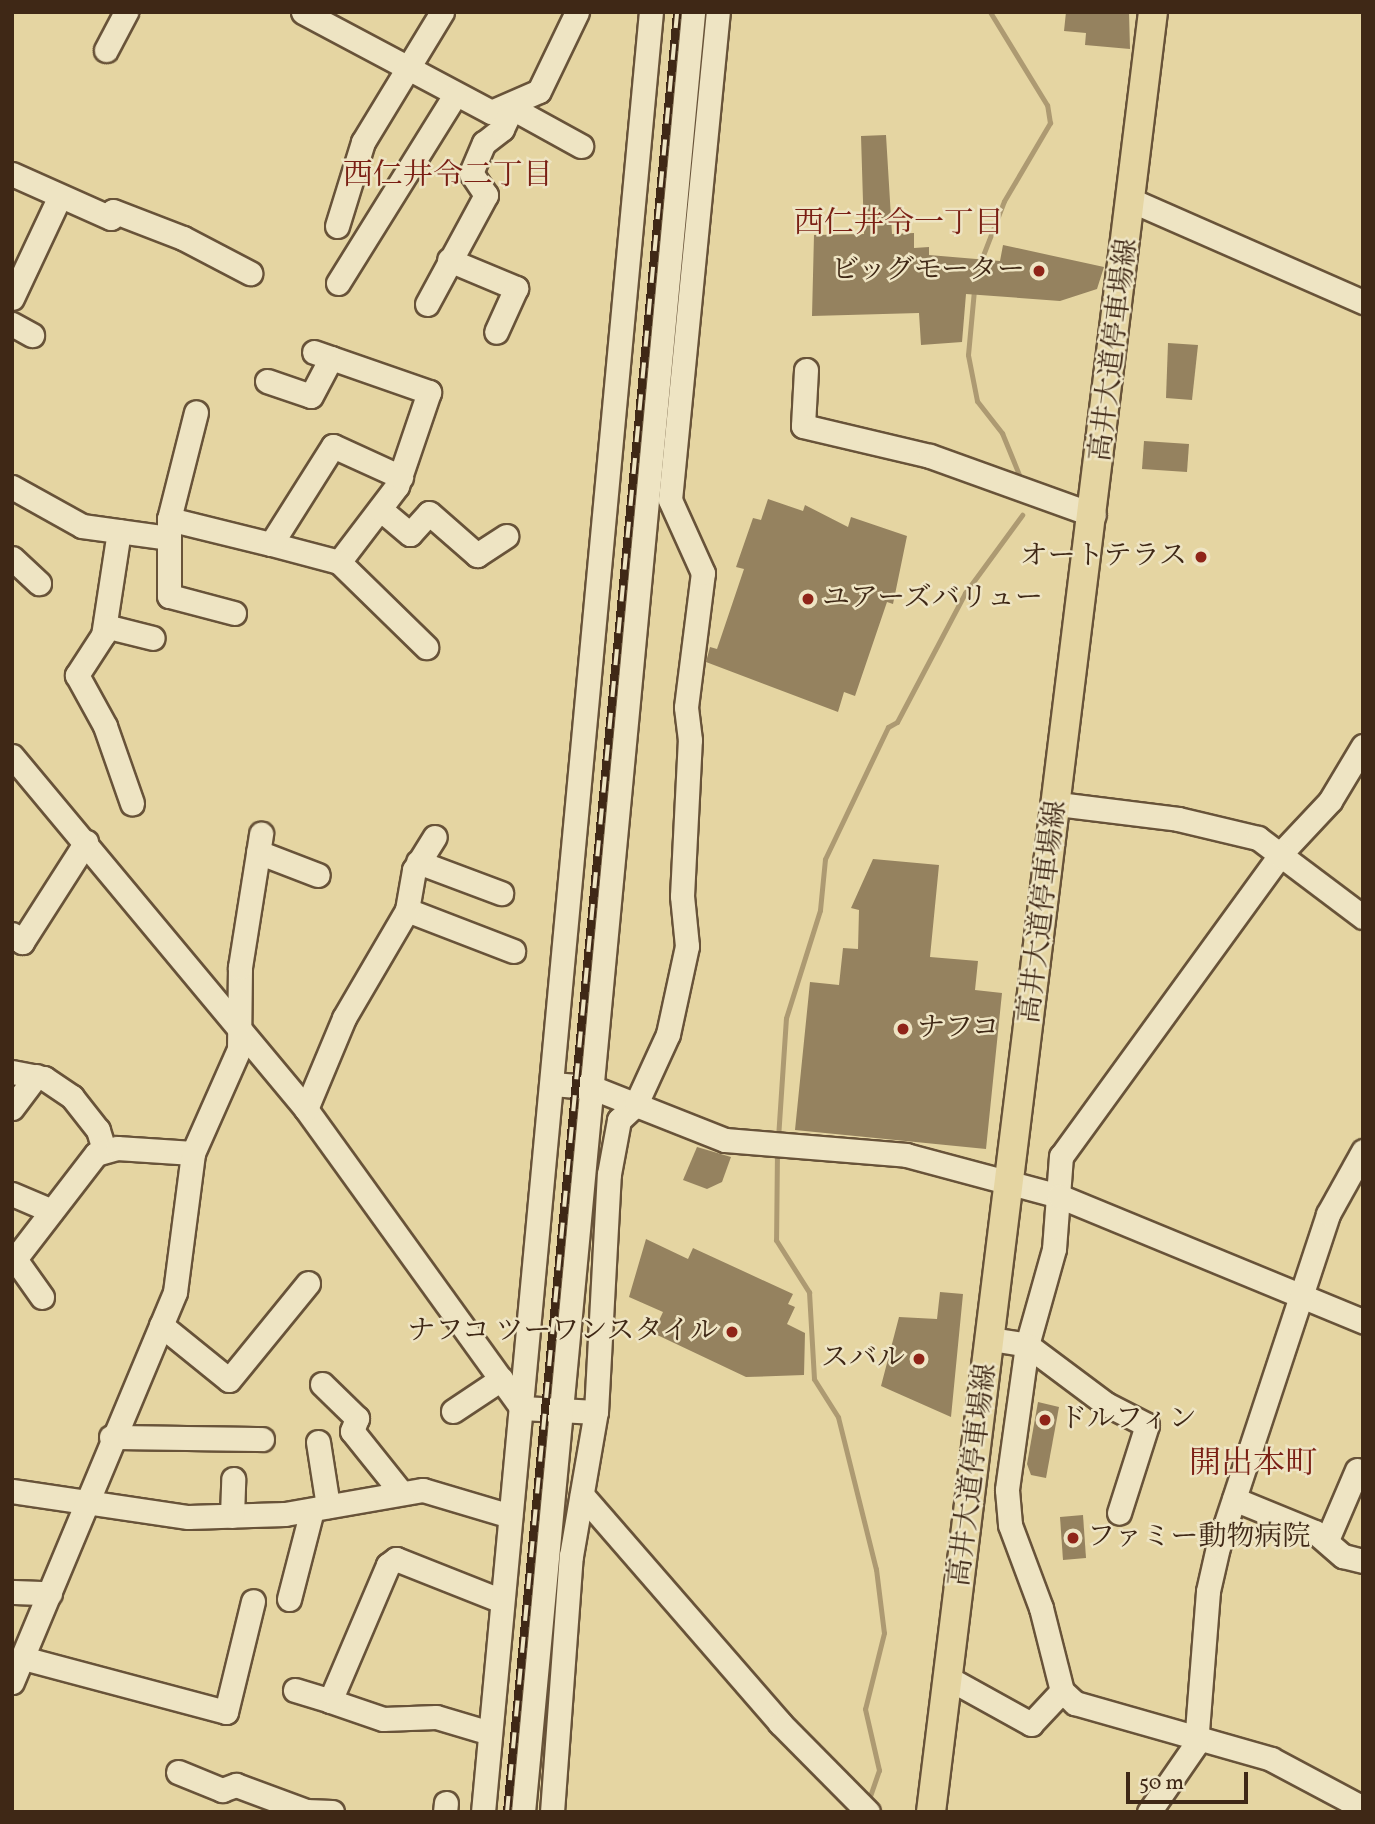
<!DOCTYPE html>
<html>
<head>
<meta charset="utf-8">
<style>
	body { margin:0 }
	#map { position:relative; width:1375px; height:1824px; overflow:hidden; background:#e5d5a2; font-family:Vollkorn,"Noto Serif JP",serif }
	div>[style] { position:absolute }
	[style*='--x'] { left:calc(var(--x)*1px); top:calc(var(--y)*1px); width:calc(var(--w)*1px); rotate:calc(var(--a)*1deg) }
	.stream>* { height:5px; margin:-2.5px; padding:0 2.5px; transform-origin:2.5px; border-radius:2.5px; background:#ad9a72 }
	.building>* { inset:0; background:#95825f }
	.roads { filter:drop-shadow(2px 0 #685339) drop-shadow(-2px 0 #685339) drop-shadow(0 2px #685339) drop-shadow(0 -2px #685339) }
	.minor>* { height:23px; margin:-11.5px; padding:0 11.5px; transform-origin:11.5px; border-radius:11.5px; background:#eee4c3 }
	.major>* { height:28px; margin:-14px; padding:0 14px; transform-origin:14px; border-radius:14px; background:#e5d5a2 }
	.rail>* { height:8px; margin-top:-4px; transform-origin:0; background:repeating-linear-gradient(90deg,#eee4c3 0 16px,#3f2816 0 32px); box-sizing:border-box; border-block:2px solid #3f2816 }
	.dots>* { width:19px; height:19px; translate:-50% -50%; box-sizing:border-box; border:4px solid #eee4c3; border-radius:50% }
	span { translate:-50% -50%; white-space:nowrap; text-align:center; line-height:1.15; -webkit-text-stroke:5px #eee4c3; paint-order:stroke }
	.poi-label { font-size:28px; color:#3f2816 }
	.right { translate:-100% -50%; text-align:right }
	.left { translate:0 -50%; text-align:left }
	.street-label { font-size:28px; color:#3f2816 }
	.neighbourhood-label { font-size:30px; color:#7a1f14 }
	.quarter-label { font-size:32px; color:#7a1f14 }
	.frame { position:absolute; inset:0; border:14px solid #3f2816; pointer-events:none }
	.scale { position:absolute; left:1126px; top:1772px; width:122px; height:32px; box-sizing:border-box; border:4px solid #3f2816; border-top:0; padding-left:9px; font-size:21px; line-height:24px; white-space:nowrap; color:#3f2816; -webkit-text-stroke:5px #eee4c3; paint-order:stroke }
</style>
</head>
<body>
<div id="map">
	<div class="stream">
		<i style="--x:980;--y:263;--w:66;--a:-68.8"></i>
		<i style="--x:1004;--y:201;--w:91;--a:-59.5"></i>
		<i style="--x:1050;--y:123;--w:18;--a:-99"></i>
		<i style="--x:1047;--y:105;--w:109;--a:-121.5"></i>
		<i style="--x:974;--y:290;--w:65;--a:95.3"></i>
		<i style="--x:968;--y:355;--w:47;--a:78.9"></i>
		<i style="--x:977;--y:401;--w:41;--a:52"></i>
		<i style="--x:1002;--y:433;--w:53;--a:67.8"></i>
		<i style="--x:778;--y:1138;--w:120;--a:-86.2"></i>
		<i style="--x:786;--y:1018;--w:113;--a:-72.5"></i>
		<i style="--x:820;--y:910;--w:51;--a:-84.4"></i>
		<i style="--x:825;--y:859;--w:146;--a:-64.5"></i>
		<i style="--x:888;--y:727;--w:10;--a:-29"></i>
		<i style="--x:897;--y:722;--w:146;--a:-62.2"></i>
		<i style="--x:965;--y:593;--w:97;--a:-53.8"></i>
		<i style="--x:777;--y:1151;--w:89;--a:90.6"></i>
		<i style="--x:776;--y:1240;--w:62;--a:57.6"></i>
		<i style="--x:809;--y:1292;--w:87;--a:86.7"></i>
		<i style="--x:814;--y:1379;--w:45;--a:57.7"></i>
		<i style="--x:838;--y:1417;--w:157;--a:76"></i>
		<i style="--x:876;--y:1569;--w:64;--a:82.9"></i>
		<i style="--x:884;--y:1633;--w:78;--a:104"></i>
		<i style="--x:865;--y:1709;--w:63;--a:77.1"></i>
		<i style="--x:879;--y:1770;--w:36;--a:109"></i>
	</div>
	<div class="building">
		<i style="clip-path:polygon(1066px 12px,1129px 12px,1130px 49px,1085px 45px,1086px 33px,1064px 31px)"></i>
		<i style="clip-path:polygon(886px 135px,892px 234px,914px 233px,914px 248px,929px 247px,929px 255px,1000px 261px,1003px 245px,1104px 267px,1097px 289px,1060px 301px,966px 294px,962px 342px,921px 345px,919px 313px,812px 316px,814px 235px,864px 234px,861px 136px)"></i>
		<i style="clip-path:polygon(1168px 343px,1198px 345px,1192px 400px,1166px 398px)"></i>
		<i style="clip-path:polygon(1144px 441px,1189px 444px,1187px 472px,1142px 469px)"></i>
		<i style="clip-path:polygon(768px 499px,803px 511px,805px 505px,848px 527px,851px 517px,907px 536px,893px 604px,887px 602px,855px 696px,844px 692px,838px 712px,706px 662px,710px 647px,717px 649px,744px 569px,736px 567px,753px 518px,761px 520px)"></i>
		<i style="clip-path:polygon(873px 859px,939px 865px,930px 957px,978px 961px,975px 990px,1002px 993px,986px 1149px,795px 1130px,810px 982px,839px 985px,843px 948px,858px 949px,859px 910px,851px 908px)"></i>
		<i style="clip-path:polygon(697px 1147px,731px 1157px,722px 1182px,707px 1189px,683px 1180px)"></i>
		<i style="clip-path:polygon(646px 1239px,688px 1259px,693px 1248px,793px 1294px,788px 1304px,795px 1307px,787px 1324px,805px 1333px,804px 1375px,746px 1377px,653px 1333px,663px 1312px,629px 1297px)"></i>
		<i style="clip-path:polygon(940px 1292px,963px 1294px,951px 1417px,881px 1386px,899px 1317px,937px 1319px)"></i>
		<i style="clip-path:polygon(1038px 1402px,1059px 1407px,1046px 1478px,1031px 1475px,1027px 1464px)"></i>
		<i style="clip-path:polygon(1083px 1515px,1086px 1558px,1063px 1560px,1060px 1517px)"></i>
	</div>
	<div class="roads">
		<div class="minor">
			<i style="--x:303;--y:12;--w:213;--a:28"></i>
			<i style="--x:491;--y:112;--w:52;--a:-23.6"></i>
			<i style="--x:539;--y:91;--w:88;--a:-64.3"></i>
			<i style="--x:106;--y:50;--w:43;--a:-62.2"></i>
			<i style="--x:12;--y:174;--w:108;--a:24"></i>
			<i style="--x:111;--y:218;--w:7;--a:-74"></i>
			<i style="--x:113;--y:211;--w:75;--a:21.1"></i>
			<i style="--x:183;--y:238;--w:76;--a:27.6"></i>
			<i style="--x:1133;--y:201;--w:251;--a:23.7"></i>
			<i style="--x:337;--y:226;--w:88;--a:-72.8"></i>
			<i style="--x:363;--y:142;--w:152;--a:-58.7"></i>
			<i style="--x:449;--y:260;--w:73;--a:22.7"></i>
			<i style="--x:516;--y:288;--w:48;--a:114.4"></i>
			<i style="--x:338;--y:283;--w:221;--a:-58.1"></i>
			<i style="--x:12;--y:298;--w:110;--a:-64.8"></i>
			<i style="--x:427;--y:304;--w:124;--a:-61.6"></i>
			<i style="--x:486;--y:195;--w:27;--a:-124"></i>
			<i style="--x:471;--y:173;--w:33;--a:-67"></i>
			<i style="--x:484;--y:143;--w:23;--a:-38"></i>
			<i style="--x:502;--y:129;--w:23;--a:-65"></i>
			<i style="--x:512;--y:108;--w:79;--a:28.8"></i>
			<i style="--x:12;--y:324;--w:23;--a:29"></i>
			<i style="--x:314;--y:352;--w:122;--a:19.2"></i>
			<i style="--x:429;--y:392;--w:99;--a:108.8"></i>
			<i style="--x:397;--y:486;--w:96;--a:127.3"></i>
			<i style="--x:806;--y:370;--w:56;--a:93.1"></i>
			<i style="--x:803;--y:426;--w:130;--a:13.3"></i>
			<i style="--x:930;--y:456;--w:174;--a:19.8"></i>
			<i style="--x:267;--y:381;--w:46;--a:18.8"></i>
			<i style="--x:311;--y:396;--w:43;--a:-62.2"></i>
			<i style="--x:12;--y:487;--w:80;--a:29.1"></i>
			<i style="--x:82;--y:526;--w:87;--a:7.9"></i>
			<i style="--x:380;--y:509;--w:39;--a:40"></i>
			<i style="--x:410;--y:534;--w:28;--a:-48"></i>
			<i style="--x:429;--y:513;--w:64;--a:41.2"></i>
			<i style="--x:477;--y:555;--w:35;--a:-33"></i>
			<i style="--x:169;--y:519;--w:110;--a:-75.8"></i>
			<i style="--x:119;--y:531;--w:105;--a:98.7"></i>
			<i style="--x:103;--y:635;--w:48;--a:123"></i>
			<i style="--x:77;--y:675;--w:58;--a:61.2"></i>
			<i style="--x:105;--y:726;--w:82;--a:70.7"></i>
			<i style="--x:271;--y:544;--w:70;--a:14.8"></i>
			<i style="--x:339;--y:562;--w:122;--a:44.3"></i>
			<i style="--x:12;--y:558;--w:37;--a:43"></i>
			<i style="--x:234;--y:613;--w:67;--a:-165.3"></i>
			<i style="--x:169;--y:596;--w:77;--a:-90"></i>
			<i style="--x:169;--y:519;--w:105;--a:13.8"></i>
			<i style="--x:271;--y:544;--w:116;--a:-57.7"></i>
			<i style="--x:333;--y:446;--w:75;--a:24.5"></i>
			<i style="--x:105;--y:626;--w:49;--a:14"></i>
			<i style="--x:1363;--y:746;--w:64;--a:121"></i>
			<i style="--x:1330;--y:801;--w:69;--a:133.2"></i>
			<i style="--x:1283;--y:851;--w:377;--a:126"></i>
			<i style="--x:1061;--y:1156;--w:93;--a:94.3"></i>
			<i style="--x:1054;--y:1249;--w:100;--a:105.7"></i>
			<i style="--x:1027;--y:1345;--w:146;--a:97.9"></i>
			<i style="--x:1007;--y:1490;--w:35;--a:85"></i>
			<i style="--x:1010;--y:1525;--w:89;--a:69.5"></i>
			<i style="--x:1041;--y:1608;--w:86;--a:75.8"></i>
			<i style="--x:1062;--y:1691;--w:18;--a:43"></i>
			<i style="--x:1075;--y:1703;--w:204;--a:15.9"></i>
			<i style="--x:1271;--y:1759;--w:104;--a:28"></i>
			<i style="--x:12;--y:756;--w:459;--a:50.2"></i>
			<i style="--x:306;--y:1109;--w:369;--a:54.2"></i>
			<i style="--x:1058;--y:804;--w:121;--a:7.1"></i>
			<i style="--x:1178;--y:819;--w:82;--a:13.4"></i>
			<i style="--x:1258;--y:838;--w:131;--a:37"></i>
			<i style="--x:258;--y:852;--w:64;--a:21"></i>
			<i style="--x:418;--y:862;--w:89;--a:20.5"></i>
			<i style="--x:407;--y:910;--w:114;--a:21.1"></i>
			<i style="--x:12;--y:934;--w:13;--a:39"></i>
			<i style="--x:22;--y:942;--w:119;--a:-57.4"></i>
			<i style="--x:12;--y:1072;--w:33;--a:11"></i>
			<i style="--x:44;--y:1078;--w:34;--a:34"></i>
			<i style="--x:72;--y:1097;--w:42;--a:51.8"></i>
			<i style="--x:98;--y:1130;--w:21;--a:73"></i>
			<i style="--x:553;--y:1084;--w:38;--a:5"></i>
			<i style="--x:591;--y:1087;--w:144;--a:21.6"></i>
			<i style="--x:725;--y:1140;--w:182;--a:4.7"></i>
			<i style="--x:906;--y:1155;--w:158;--a:15"></i>
			<i style="--x:1059;--y:1196;--w:329;--a:22.4"></i>
			<i style="--x:12;--y:1108;--w:40;--a:-53"></i>
			<i style="--x:306;--y:1109;--w:99;--a:-67.3"></i>
			<i style="--x:344;--y:1018;--w:125;--a:-59.7"></i>
			<i style="--x:407;--y:910;--w:41;--a:-80.1"></i>
			<i style="--x:414;--y:870;--w:39;--a:-58"></i>
			<i style="--x:12;--y:1194;--w:43;--a:23"></i>
			<i style="--x:42;--y:1297;--w:47;--a:-125.4"></i>
			<i style="--x:15;--y:1259;--w:133;--a:-52.4"></i>
			<i style="--x:96;--y:1154;--w:22;--a:-16"></i>
			<i style="--x:117;--y:1148;--w:76;--a:3.8"></i>
			<i style="--x:161;--y:1325;--w:87;--a:39"></i>
			<i style="--x:229;--y:1380;--w:125;--a:-50.8"></i>
			<i style="--x:991;--y:1339;--w:36;--a:9"></i>
			<i style="--x:1027;--y:1345;--w:99;--a:36.8"></i>
			<i style="--x:1106;--y:1404;--w:46;--a:27.1"></i>
			<i style="--x:1147;--y:1425;--w:92;--a:107.7"></i>
			<i style="--x:322;--y:1384;--w:49;--a:44.2"></i>
			<i style="--x:357;--y:1418;--w:14;--a:111"></i>
			<i style="--x:352;--y:1431;--w:77;--a:51.3"></i>
			<i style="--x:522;--y:1408;--w:74;--a:3.1"></i>
			<i style="--x:453;--y:1411;--w:58;--a:-33.7"></i>
			<i style="--x:111;--y:1437;--w:151;--a:0.8"></i>
			<i style="--x:318;--y:1442;--w:65;--a:81.1"></i>
			<i style="--x:12;--y:1491;--w:178;--a:8.4"></i>
			<i style="--x:188;--y:1517;--w:97;--a:-1.8"></i>
			<i style="--x:285;--y:1514;--w:140;--a:-9.9"></i>
			<i style="--x:423;--y:1490;--w:91;--a:16.6"></i>
			<i style="--x:582;--y:1495;--w:302;--a:49"></i>
			<i style="--x:780;--y:1723;--w:125;--a:45.3"></i>
			<i style="--x:1234;--y:1499;--w:87;--a:22.2"></i>
			<i style="--x:1315;--y:1532;--w:37;--a:41"></i>
			<i style="--x:1343;--y:1556;--w:21;--a:14"></i>
			<i style="--x:232;--y:1516;--w:37;--a:-88"></i>
			<i style="--x:1327;--y:1540;--w:76;--a:-66.8"></i>
			<i style="--x:12;--y:1592;--w:38;--a:2"></i>
			<i style="--x:289;--y:1599;--w:92;--a:-75.5"></i>
			<i style="--x:23;--y:1658;--w:210;--a:14.9"></i>
			<i style="--x:226;--y:1712;--w:114;--a:-76.3"></i>
			<i style="--x:948;--y:1678;--w:95;--a:29"></i>
			<i style="--x:1031;--y:1724;--w:45;--a:-46.8"></i>
			<i style="--x:12;--y:1682;--w:423;--a:-67.3"></i>
			<i style="--x:175;--y:1292;--w:140;--a:-82.6"></i>
			<i style="--x:193;--y:1153;--w:114;--a:-66.1"></i>
			<i style="--x:239;--y:1049;--w:82;--a:-89.3"></i>
			<i style="--x:240;--y:967;--w:135;--a:-81"></i>
			<i style="--x:295;--y:1690;--w:37;--a:17"></i>
			<i style="--x:490;--y:1733;--w:56;--a:-163.5"></i>
			<i style="--x:436;--y:1717;--w:53;--a:177.8"></i>
			<i style="--x:383;--y:1719;--w:56;--a:-161.2"></i>
			<i style="--x:330;--y:1701;--w:148;--a:-66.9"></i>
			<i style="--x:388;--y:1565;--w:10;--a:-37"></i>
			<i style="--x:396;--y:1559;--w:114;--a:21.6"></i>
			<i style="--x:178;--y:1772;--w:48;--a:22.2"></i>
			<i style="--x:222;--y:1790;--w:15;--a:-20"></i>
			<i style="--x:236;--y:1785;--w:75;--a:20.4"></i>
			<i style="--x:306;--y:1811;--w:26;--a:2"></i>
			<i style="--x:445;--y:1812;--w:9;--a:-84"></i>
			<i style="--x:483;--y:1812;--w:1808;--a:-84.67"></i>
			<i style="--x:523;--y:1812;--w:1808;--a:-84.6"></i>
			<i style="--x:552;--y:1812;--w:257;--a:-85.8"></i>
			<i style="--x:571;--y:1556;--w:146;--a:-80.2"></i>
			<i style="--x:596;--y:1412;--w:238;--a:-86.9"></i>
			<i style="--x:609;--y:1174;--w:55;--a:-79.5"></i>
			<i style="--x:619;--y:1120;--w:23;--a:-43"></i>
			<i style="--x:636;--y:1104;--w:77;--a:-65.4"></i>
			<i style="--x:668;--y:1034;--w:90;--a:-77.8"></i>
			<i style="--x:687;--y:946;--w:50;--a:-95.7"></i>
			<i style="--x:682;--y:896;--w:156;--a:-87.1"></i>
			<i style="--x:690;--y:740;--w:33;--a:-97"></i>
			<i style="--x:686;--y:707;--w:135;--a:-82.8"></i>
			<i style="--x:703;--y:573;--w:80;--a:-114.3"></i>
			<i style="--x:670;--y:500;--w:490;--a:-84.4"></i>
			<i style="--x:1149;--y:1812;--w:83;--a:-55.3"></i>
			<i style="--x:1196;--y:1744;--w:153;--a:-85.5"></i>
			<i style="--x:1208;--y:1591;--w:45;--a:-77.2"></i>
			<i style="--x:1218;--y:1547;--w:351;--a:-71.7"></i>
			<i style="--x:1328;--y:1214;--w:72;--a:-60.9"></i>
		</div>
		<div class="major">
			<i style="--x:931;--y:1812;--w:1814;--a:-82.97"></i>
		</div>
	</div>
	<div class="rail">
		<i style="--x:507;--y:1812;--w:1808;--a:-84.6"></i>
	</div>
	<div class="dots">
		<i style="left:1039px;top:271px;background:#8f2418"></i>
		<i style="left:1201px;top:557px;background:#8f2418"></i>
		<i style="left:808px;top:599px;background:#8f2418"></i>
		<i style="left:903px;top:1029px;background:#8f2418"></i>
		<i style="left:732px;top:1332px;background:#8f2418"></i>
		<i style="left:919px;top:1359px;background:#8f2418"></i>
		<i style="left:1045px;top:1420px;background:#8f2418"></i>
		<i style="left:1073px;top:1538px;background:#8f2418"></i>
	</div>
	<div class="poi-label">
		<span class="right" style="left:1025px;top:271px">ビッグモーター</span>
		<span class="right" style="left:1187px;top:557px">オートテラス</span>
		<span class="left" style="left:822px;top:599px">ユアーズバリュー</span>
		<span class="left" style="left:917px;top:1029px">ナフコ</span>
		<span class="right" style="left:718px;top:1332px">ナフコ ツーワンスタイル</span>
		<span class="right" style="left:905px;top:1359px">スバル</span>
		<span class="left" style="left:1059px;top:1420px">ドルフィン</span>
		<span class="left" style="left:1087px;top:1538px">ファミー動物病院</span>
	</div>
	<div class="street-label">
		<span style="left:1115px;top:350px;rotate:-83deg">高井大道停車場線</span>
		<span style="left:1044px;top:912px;rotate:-83deg">高井大道停車場線</span>
		<span style="left:974px;top:1475px;rotate:-83deg">高井大道停車場線</span>
	</div>
	<div class="neighbourhood-label">
		<span style="left:448px;top:176px">西仁井令二丁目</span>
		<span style="left:899px;top:224px">西仁井令一丁目</span>
	</div>
	<div class="quarter-label">
		<span style="left:1253px;top:1465px">開出本町</span>
	</div>
	<div class="frame"></div>
	<div class="scale">50 m</div>
</div>
</body>
</html>
